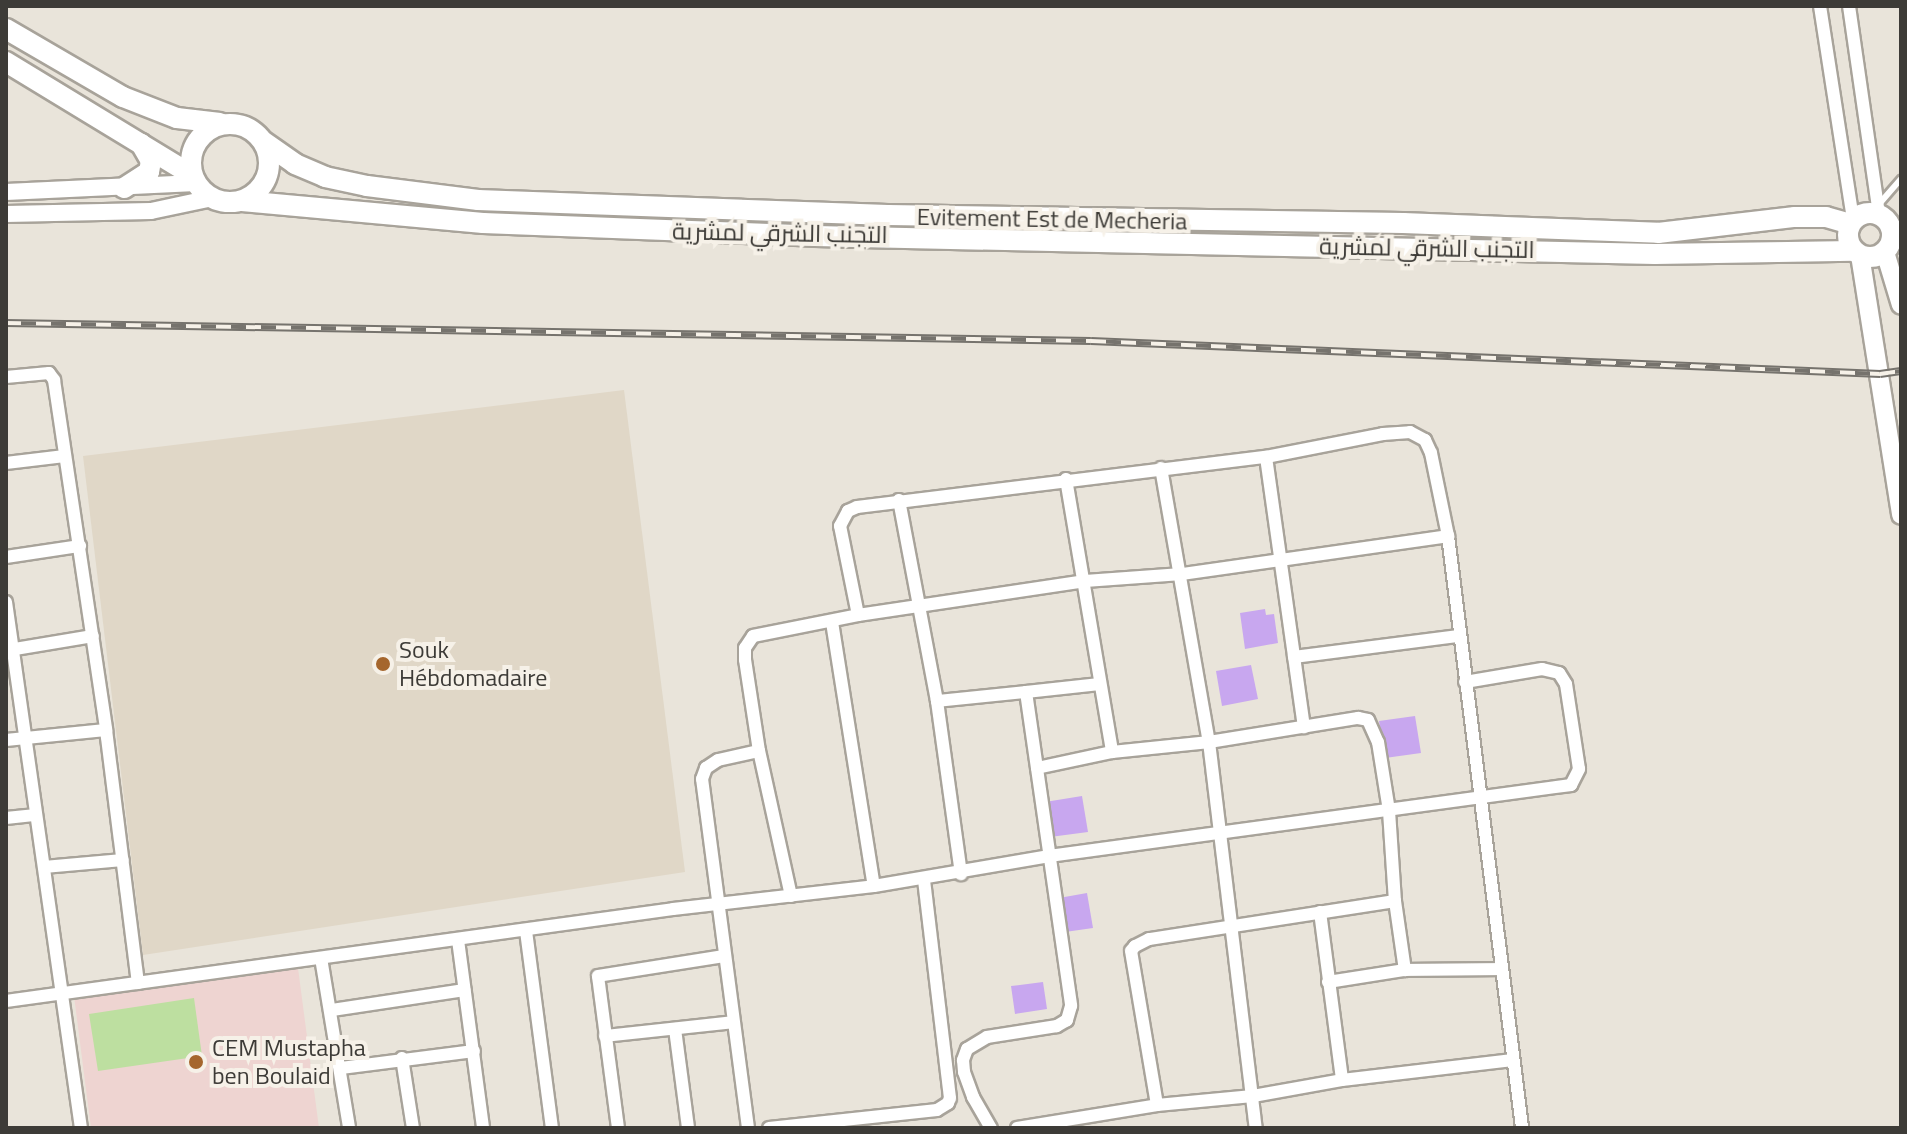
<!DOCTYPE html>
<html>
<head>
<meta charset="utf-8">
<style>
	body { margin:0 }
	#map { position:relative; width:1907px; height:1134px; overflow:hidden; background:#e9e4da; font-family:"Titillium Web",Cairo,sans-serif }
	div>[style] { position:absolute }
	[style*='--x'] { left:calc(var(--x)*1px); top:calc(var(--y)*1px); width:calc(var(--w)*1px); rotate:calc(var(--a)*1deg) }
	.built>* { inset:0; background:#e0d7c7 }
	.education>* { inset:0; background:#eed4d1 }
	.green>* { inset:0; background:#bddfa0 }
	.building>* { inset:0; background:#c8a7ef }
	.roads { filter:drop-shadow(2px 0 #a8a39a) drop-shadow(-2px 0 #a8a39a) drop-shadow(0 2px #a8a39a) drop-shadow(0 -2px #a8a39a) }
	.service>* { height:6px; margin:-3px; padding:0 3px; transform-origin:3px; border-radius:3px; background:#fff }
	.minor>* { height:12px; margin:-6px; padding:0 6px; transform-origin:6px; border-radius:6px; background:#fff }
	.tertiary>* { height:16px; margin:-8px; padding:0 8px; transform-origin:8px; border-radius:8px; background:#fff }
	.secondary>* { height:18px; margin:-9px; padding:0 9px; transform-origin:9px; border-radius:9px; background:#fff }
	.trunk>* { height:20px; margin:-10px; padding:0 10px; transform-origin:10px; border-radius:10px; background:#fff }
	.trunk>.ring { margin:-10px; padding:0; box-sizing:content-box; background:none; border:20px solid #fff; border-radius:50% }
	.rail>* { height:8px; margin-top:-4px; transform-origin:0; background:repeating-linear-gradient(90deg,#f6f1e8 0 15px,#76736d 0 30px); box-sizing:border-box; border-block:2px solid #76736d }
	.dots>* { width:22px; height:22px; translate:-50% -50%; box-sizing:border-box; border:4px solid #f6f1e8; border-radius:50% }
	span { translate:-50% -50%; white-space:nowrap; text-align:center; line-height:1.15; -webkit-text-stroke:8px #f6f1e8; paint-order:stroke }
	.street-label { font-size:24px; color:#3d3b37 }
	.poi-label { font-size:24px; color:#3d3b37 }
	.left { translate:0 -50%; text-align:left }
	.frame { position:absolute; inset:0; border:8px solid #3d3b37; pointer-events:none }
</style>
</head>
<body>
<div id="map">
	<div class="built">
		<i style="clip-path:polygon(624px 390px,685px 872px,143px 955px,83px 456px)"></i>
	</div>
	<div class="education">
		<i style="clip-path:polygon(298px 968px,319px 1128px,91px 1128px,74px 996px)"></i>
	</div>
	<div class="green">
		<i style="clip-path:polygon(194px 998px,202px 1056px,98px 1071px,89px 1014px)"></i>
	</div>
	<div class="building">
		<i style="clip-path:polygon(1265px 609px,1266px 615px,1274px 614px,1278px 643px,1245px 649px,1240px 613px)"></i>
		<i style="clip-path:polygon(1251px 665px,1258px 699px,1222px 706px,1216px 671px)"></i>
		<i style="clip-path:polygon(1415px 716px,1421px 753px,1385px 758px,1379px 721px)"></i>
		<i style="clip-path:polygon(1082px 796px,1088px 832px,1050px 837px,1045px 802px)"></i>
		<i style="clip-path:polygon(1087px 893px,1093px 928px,1065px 932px,1059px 898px)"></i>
		<i style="clip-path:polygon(1043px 982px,1047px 1009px,1015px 1014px,1011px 986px)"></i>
	</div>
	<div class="roads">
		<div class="service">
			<i style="--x:1880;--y:203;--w:32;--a:-49"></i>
		</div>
		<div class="minor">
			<i style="--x:1820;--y:6;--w:217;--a:81.2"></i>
			<i style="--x:1849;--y:6;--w:211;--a:81.8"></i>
			<i style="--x:6;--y:377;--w:43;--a:-5.3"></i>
			<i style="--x:49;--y:373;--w:9;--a:54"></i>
			<i style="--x:54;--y:380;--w:354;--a:81.5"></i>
			<i style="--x:106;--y:730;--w:255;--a:82.8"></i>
			<i style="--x:1266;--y:457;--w:273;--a:82"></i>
			<i style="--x:6;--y:463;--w:59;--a:-6.8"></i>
			<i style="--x:1161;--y:468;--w:278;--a:80.1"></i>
			<i style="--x:1209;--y:742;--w:389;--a:83.1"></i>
			<i style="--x:1066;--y:479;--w:277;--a:80.4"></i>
			<i style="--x:899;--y:500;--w:205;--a:79.3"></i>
			<i style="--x:937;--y:701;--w:175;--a:82.1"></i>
			<i style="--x:6;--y:557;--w:75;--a:-8.5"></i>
			<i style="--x:6;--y:602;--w:531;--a:81.89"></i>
			<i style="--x:858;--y:615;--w:91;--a:-101.4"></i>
			<i style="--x:840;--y:526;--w:17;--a:-62"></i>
			<i style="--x:848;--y:511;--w:10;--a:-24"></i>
			<i style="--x:857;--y:507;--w:412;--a:-7"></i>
			<i style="--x:1266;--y:457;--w:119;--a:-11.1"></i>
			<i style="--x:1383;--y:434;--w:27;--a:-4"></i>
			<i style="--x:1410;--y:432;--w:17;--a:28"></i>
			<i style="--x:1425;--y:440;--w:14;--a:65"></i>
			<i style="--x:1431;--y:453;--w:85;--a:78.4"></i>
			<i style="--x:1448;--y:536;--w:597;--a:82.87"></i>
			<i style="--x:832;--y:622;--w:267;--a:81"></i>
			<i style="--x:9;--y:650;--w:85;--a:-9.5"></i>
			<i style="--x:1294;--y:657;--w:166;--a:-7.3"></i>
			<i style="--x:1026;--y:692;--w:74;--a:-6.2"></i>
			<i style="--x:937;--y:701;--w:89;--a:-5.8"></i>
			<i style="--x:1026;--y:692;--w:317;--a:81.8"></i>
			<i style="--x:1071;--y:1006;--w:15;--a:106"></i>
			<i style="--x:1067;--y:1020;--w:12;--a:149"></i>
			<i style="--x:1057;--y:1026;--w:71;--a:171.1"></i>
			<i style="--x:987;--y:1037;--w:23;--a:149"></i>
			<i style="--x:967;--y:1049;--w:12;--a:110"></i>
			<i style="--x:963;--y:1060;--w:12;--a:85"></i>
			<i style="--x:964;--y:1072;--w:27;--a:70"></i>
			<i style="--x:973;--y:1097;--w:36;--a:60"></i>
			<i style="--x:6;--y:740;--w:100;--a:-5.7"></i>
			<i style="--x:1037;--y:768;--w:77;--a:-12"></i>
			<i style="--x:1112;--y:752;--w:98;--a:-5.9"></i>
			<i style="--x:1209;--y:742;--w:151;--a:-9.2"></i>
			<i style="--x:1358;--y:718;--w:10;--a:11"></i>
			<i style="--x:1368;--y:720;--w:24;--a:66"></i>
			<i style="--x:1378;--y:742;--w:70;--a:80.9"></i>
			<i style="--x:1389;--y:811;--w:90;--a:86.2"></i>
			<i style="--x:1395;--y:901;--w:70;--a:81.8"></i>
			<i style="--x:6;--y:818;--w:30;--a:-6"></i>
			<i style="--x:44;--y:867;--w:79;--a:-5.1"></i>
			<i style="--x:791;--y:896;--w:148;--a:-102.4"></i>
			<i style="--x:759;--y:751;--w:92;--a:-98.7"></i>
			<i style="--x:745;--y:660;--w:12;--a:-90"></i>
			<i style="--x:745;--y:648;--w:14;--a:-56"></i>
			<i style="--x:753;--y:636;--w:107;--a:-11.3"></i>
			<i style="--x:858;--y:615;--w:230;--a:-8.5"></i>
			<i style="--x:1085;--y:581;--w:97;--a:-4.1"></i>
			<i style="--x:1182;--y:574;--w:269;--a:-8.1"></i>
			<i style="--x:1395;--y:901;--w:249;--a:171.2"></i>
			<i style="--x:1149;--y:939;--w:16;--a:153"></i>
			<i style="--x:1135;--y:946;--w:6;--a:129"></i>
			<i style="--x:1131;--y:951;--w:156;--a:80.4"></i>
			<i style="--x:1157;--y:1105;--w:96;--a:-5.4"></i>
			<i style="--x:1253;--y:1096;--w:90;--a:-10.2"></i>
			<i style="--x:1342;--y:1080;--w:172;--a:-6.7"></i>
			<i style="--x:1320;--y:912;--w:169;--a:82.5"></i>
			<i style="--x:526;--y:931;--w:199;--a:82.5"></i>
			<i style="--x:458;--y:940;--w:190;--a:82.4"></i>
			<i style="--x:321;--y:958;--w:172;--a:80.6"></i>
			<i style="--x:1328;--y:982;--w:78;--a:-8.9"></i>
			<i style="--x:1405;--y:970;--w:96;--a:-0.6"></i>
			<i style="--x:6;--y:1001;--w:673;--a:-7.85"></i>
			<i style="--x:673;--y:909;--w:202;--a:-6.5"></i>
			<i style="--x:874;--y:886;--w:178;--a:-9.7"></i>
			<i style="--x:1049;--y:856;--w:527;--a:-7.75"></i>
			<i style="--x:1571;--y:785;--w:18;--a:-63"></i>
			<i style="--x:1579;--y:769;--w:86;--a:-98.7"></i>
			<i style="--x:1566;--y:684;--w:13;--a:-122"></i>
			<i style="--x:1559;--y:673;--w:17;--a:-167"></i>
			<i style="--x:1542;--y:669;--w:78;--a:170.4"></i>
			<i style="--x:332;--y:1010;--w:134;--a:-8.6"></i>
			<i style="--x:675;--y:1029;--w:100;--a:82.5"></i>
			<i style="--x:605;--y:1036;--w:129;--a:-6.2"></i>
			<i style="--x:402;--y:1058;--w:71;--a:81.1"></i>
			<i style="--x:341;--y:1068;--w:134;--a:-7.3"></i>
			<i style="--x:618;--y:1128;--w:153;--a:-97.5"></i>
			<i style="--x:598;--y:976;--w:128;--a:-9"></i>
			<i style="--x:748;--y:1128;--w:352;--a:-97.5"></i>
			<i style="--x:702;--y:779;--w:12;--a:-70"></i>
			<i style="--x:706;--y:768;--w:14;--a:-34"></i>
			<i style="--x:718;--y:760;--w:42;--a:-12.4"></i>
			<i style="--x:769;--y:1128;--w:169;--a:-6.1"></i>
			<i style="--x:937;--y:1110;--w:13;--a:-32"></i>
			<i style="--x:948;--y:1103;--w:5;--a:-68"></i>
			<i style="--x:950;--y:1098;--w:221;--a:-96.8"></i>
			<i style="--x:1017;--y:1128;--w:142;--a:-9.3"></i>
		</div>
		<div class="tertiary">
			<i style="--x:6;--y:192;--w:190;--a:-2.7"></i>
			<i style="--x:6;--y:214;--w:145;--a:-1.2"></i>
			<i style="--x:151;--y:211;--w:62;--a:-12"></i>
		</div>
		<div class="secondary">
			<i style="--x:1885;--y:252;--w:55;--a:73.2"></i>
			<i style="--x:1860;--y:255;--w:263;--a:81"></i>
		</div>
		<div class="trunk">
			<i style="--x:6;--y:29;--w:135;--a:30.2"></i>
			<i style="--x:123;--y:97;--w:58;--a:21.3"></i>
			<i style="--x:177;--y:118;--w:43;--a:6.6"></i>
			<i style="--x:6;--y:62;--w:218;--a:31.3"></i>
			<i class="ring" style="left:191px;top:124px;width:58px;height:58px"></i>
			<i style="--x:264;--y:142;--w:38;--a:35"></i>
			<i style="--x:295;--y:164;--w:33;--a:23"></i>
			<i style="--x:325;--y:177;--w:43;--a:12.1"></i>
			<i style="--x:367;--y:186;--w:112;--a:7.2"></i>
			<i style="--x:478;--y:200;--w:410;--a:2.1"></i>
			<i style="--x:888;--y:215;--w:515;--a:0.89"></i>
			<i style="--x:1403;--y:223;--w:255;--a:2.2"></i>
			<i style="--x:1658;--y:233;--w:138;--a:-6.7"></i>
			<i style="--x:1795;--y:217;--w:31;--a:0"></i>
			<i style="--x:1826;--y:217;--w:25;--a:16"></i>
			<i style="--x:124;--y:188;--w:30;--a:-33"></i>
			<i style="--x:149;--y:172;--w:11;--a:-80"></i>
			<i style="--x:151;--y:161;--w:20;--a:-120"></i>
			<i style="--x:242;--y:201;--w:242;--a:5.2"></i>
			<i style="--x:483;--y:223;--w:332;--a:2.2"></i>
			<i style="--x:815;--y:236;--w:840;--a:1.23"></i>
			<i style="--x:1655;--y:254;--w:199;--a:-0.9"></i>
			<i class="ring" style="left:1848px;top:213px;width:24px;height:24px"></i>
		</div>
	</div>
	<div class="rail">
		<i style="--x:6;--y:323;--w:1085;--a:0.95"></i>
		<i style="--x:1091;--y:341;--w:790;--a:2.4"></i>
		<i style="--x:1880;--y:374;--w:21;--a:-8"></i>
	</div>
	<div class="dots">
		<i style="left:383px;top:664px;background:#a5662d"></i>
		<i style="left:196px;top:1062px;background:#a5662d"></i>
	</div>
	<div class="street-label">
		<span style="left:1052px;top:219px;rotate:1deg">Evitement Est de Mecheria</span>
		<span style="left:780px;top:233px;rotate:1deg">التجنب الشرقي لمشرية</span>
		<span style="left:1427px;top:248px;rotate:1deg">التجنب الشرقي لمشرية</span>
	</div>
	<div class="poi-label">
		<span class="left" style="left:399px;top:664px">Souk<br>Hébdomadaire</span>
		<span class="left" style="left:212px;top:1062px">CEM Mustapha<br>ben Boulaid</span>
	</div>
	<div class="frame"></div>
</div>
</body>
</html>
